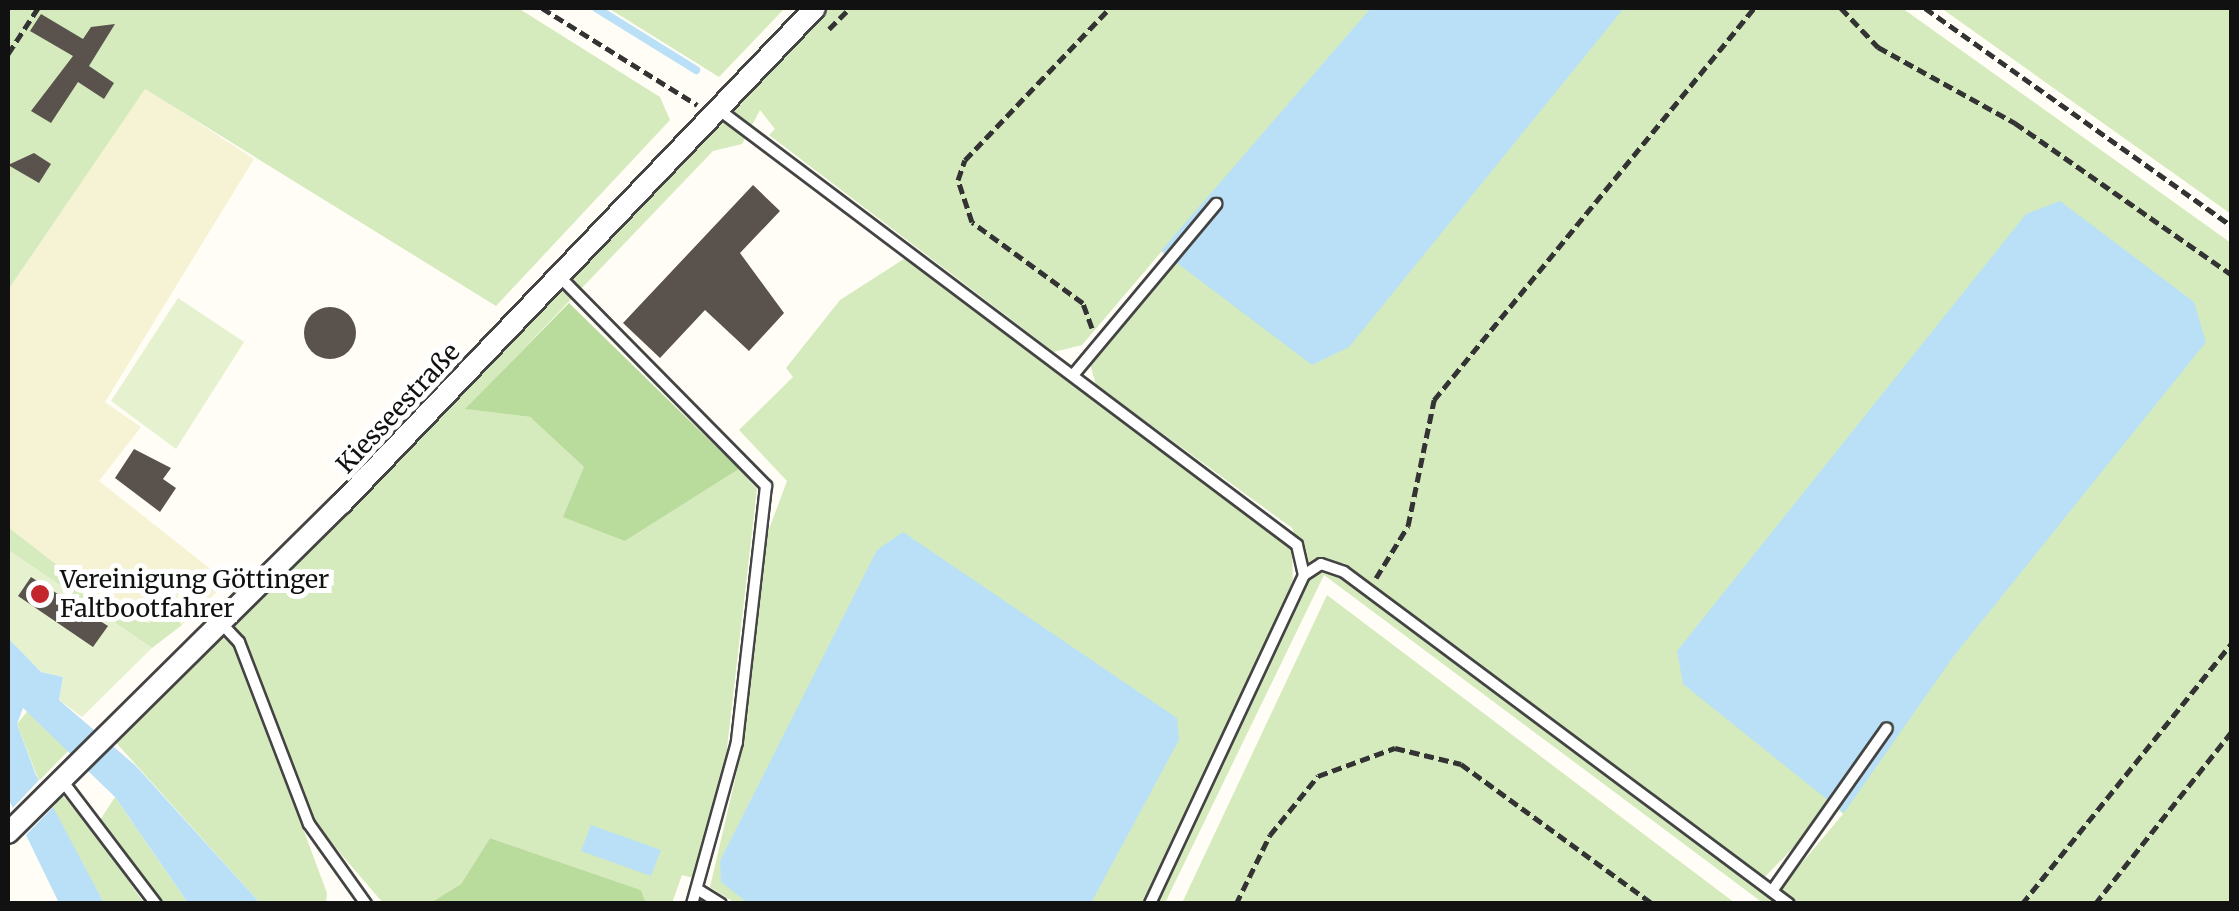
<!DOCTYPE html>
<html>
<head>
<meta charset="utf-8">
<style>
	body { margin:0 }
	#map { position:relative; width:2239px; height:911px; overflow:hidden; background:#fffdf5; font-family:Merriweather,serif }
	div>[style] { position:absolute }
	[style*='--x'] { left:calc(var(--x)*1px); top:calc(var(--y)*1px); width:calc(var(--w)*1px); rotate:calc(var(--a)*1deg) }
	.farmland>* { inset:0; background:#f6f3d4 }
	.green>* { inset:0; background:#d5ebbd }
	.forest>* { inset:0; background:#b9dc9c }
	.pitch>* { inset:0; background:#e6f2cf }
	.water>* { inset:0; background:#b9e0f7 }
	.pier>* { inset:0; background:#fffdf5 }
	.stream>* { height:8px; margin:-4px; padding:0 4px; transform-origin:4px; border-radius:4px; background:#b9e0f7 }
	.building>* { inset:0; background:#5a524d }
	.round { border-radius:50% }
	.path>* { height:5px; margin-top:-2.5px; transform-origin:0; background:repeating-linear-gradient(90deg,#333 0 10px,transparent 0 15px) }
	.roads { filter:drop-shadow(2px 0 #444) drop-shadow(-2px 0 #444) drop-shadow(0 2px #444) drop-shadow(0 -2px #444) }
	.service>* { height:10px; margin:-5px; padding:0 5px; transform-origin:5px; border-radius:5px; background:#fff }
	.minor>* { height:20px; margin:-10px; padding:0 10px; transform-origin:10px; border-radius:10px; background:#fff }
	.dots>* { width:28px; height:28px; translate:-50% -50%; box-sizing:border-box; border:5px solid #fff; border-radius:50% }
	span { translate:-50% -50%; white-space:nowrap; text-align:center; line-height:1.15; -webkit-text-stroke:10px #fff; paint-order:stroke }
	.street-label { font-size:25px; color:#111 }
	.poi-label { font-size:25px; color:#111 }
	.left { translate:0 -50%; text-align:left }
	.frame { position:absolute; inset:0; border:10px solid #111; pointer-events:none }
</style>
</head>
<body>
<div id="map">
	<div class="farmland">
		<i style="clip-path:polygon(145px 88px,254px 159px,105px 402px,141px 427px,99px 481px,227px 582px,182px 625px,166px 609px,150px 623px,120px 614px,8px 527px,8px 290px)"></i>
	</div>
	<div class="green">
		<i style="clip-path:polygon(8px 8px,518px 8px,660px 97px,670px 120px,496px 306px,145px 89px,8px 290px)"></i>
		<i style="clip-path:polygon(608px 8px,785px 8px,719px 77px)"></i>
		<i style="clip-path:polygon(825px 8px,1902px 8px,2231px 243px,2231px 903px,1797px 903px,1779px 890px,1843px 814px,1834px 805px,1764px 878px,1344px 563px,1309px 564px,1292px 528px,1096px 385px,1090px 364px,1170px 258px,1162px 251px,1082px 345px,1054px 352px,769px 135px,775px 129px,760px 110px,742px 144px,713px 151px,466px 409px,530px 417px,584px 467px,625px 541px,739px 469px,757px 489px,724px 774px,693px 878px,682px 875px,672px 903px,646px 903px,641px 890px,490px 838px,461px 884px,430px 903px,383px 903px,317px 826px,243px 639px,235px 646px,327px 893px,326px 903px,260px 903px,111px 737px,234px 625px)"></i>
		<i style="clip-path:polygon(1941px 8px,2231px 8px,2231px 214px)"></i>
		<i style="clip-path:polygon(907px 257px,1292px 549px,1293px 589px,1144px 903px,735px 903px,710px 887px,743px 745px,765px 540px,787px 481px,739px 430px,793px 377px,786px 368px,840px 300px)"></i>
		<i style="clip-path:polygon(8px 527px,120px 614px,149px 623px,166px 609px,182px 625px,152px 648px,8px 550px)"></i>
		<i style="clip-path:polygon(1326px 571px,1340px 575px,1779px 903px,1763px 903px,1324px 575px,1165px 903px,1155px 904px,1310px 578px)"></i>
		<i style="clip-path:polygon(1327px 595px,1735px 903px,1182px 903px)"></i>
		<i style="clip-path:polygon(30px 708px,71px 748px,39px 781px,17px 724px)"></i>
		<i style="clip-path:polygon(61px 794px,86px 821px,144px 903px,104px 903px,52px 808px)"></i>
		<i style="clip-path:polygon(115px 797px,188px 903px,162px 903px,100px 820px)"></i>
	</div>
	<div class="forest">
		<i style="clip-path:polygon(569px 303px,739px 469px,625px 541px,563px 517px,584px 467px,530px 417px,465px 409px)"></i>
		<i style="clip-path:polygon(490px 838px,641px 890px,646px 903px,430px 903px,461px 884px)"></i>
	</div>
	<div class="pitch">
		<i style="clip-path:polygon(178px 298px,244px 342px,176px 449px,111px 401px)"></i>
		<i style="clip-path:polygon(8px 550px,152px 648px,82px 717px,59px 700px,63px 677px,41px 672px,8px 638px)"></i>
	</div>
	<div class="water">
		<i style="clip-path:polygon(1371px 8px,1624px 8px,1349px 347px,1312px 365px,1161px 251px)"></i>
		<i style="clip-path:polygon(2060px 201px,2194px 302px,2206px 342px,1953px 657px,1844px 813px,1683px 684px,1677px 651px,2026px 214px)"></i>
		<i style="clip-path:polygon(903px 532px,1177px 718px,1179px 740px,1091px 903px,748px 903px,721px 882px,720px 861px,877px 550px)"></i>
		<i style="clip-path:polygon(8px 638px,41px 672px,63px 677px,59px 700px,136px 766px,260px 903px,188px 903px,115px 797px,23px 708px,17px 724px,36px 775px,104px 903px,59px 903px,8px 798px)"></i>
		<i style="clip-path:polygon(591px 825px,661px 850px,651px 876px,581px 851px)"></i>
	</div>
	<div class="pier">
		<i style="clip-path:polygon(40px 779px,56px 804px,22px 839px,9px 812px)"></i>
	</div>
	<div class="stream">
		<i style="--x:596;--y:8;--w:118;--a:31.8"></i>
	</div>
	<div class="building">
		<i style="clip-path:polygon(41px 14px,83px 39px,91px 27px,115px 24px,89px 66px,114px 83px,104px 99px,78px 82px,51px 123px,31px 111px,73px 56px,30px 31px)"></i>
		<i style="clip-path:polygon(34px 153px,51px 164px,39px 183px,8px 165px)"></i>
		<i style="clip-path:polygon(753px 185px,780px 211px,740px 253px,784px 313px,749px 351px,705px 310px,660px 358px,623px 323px)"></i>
		<i class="round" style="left:304px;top:307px;width:52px;height:52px"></i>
		<i style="clip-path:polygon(134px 449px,171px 468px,163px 479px,176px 488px,160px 512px,115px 478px)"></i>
		<i style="clip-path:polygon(31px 577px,108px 626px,93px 647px,18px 596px)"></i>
	</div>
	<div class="path">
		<i style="--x:542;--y:8;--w:183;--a:32"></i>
		<i style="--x:1841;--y:8;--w:54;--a:46.5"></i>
		<i style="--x:1878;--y:47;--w:157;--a:29"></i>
		<i style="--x:2015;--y:123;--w:265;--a:35"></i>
		<i style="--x:1925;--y:8;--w:377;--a:35.4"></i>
		<i style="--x:829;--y:29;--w:30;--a:-45"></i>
		<i style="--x:8;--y:54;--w:55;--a:-56.9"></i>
		<i style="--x:1092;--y:328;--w:27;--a:-110"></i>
		<i style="--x:1083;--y:303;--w:137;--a:-143.9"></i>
		<i style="--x:972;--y:222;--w:44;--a:-108.4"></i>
		<i style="--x:958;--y:180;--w:21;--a:-71"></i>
		<i style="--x:965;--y:160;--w:210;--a:-46.4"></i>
		<i style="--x:1376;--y:578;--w:61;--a:-58.4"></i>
		<i style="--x:1408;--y:526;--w:129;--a:-78.3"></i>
		<i style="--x:1434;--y:400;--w:506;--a:-50.77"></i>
		<i style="--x:1236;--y:904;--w:77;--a:-63.8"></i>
		<i style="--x:1270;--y:835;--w:76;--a:-50.9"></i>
		<i style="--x:1318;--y:776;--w:82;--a:-20"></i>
		<i style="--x:1395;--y:748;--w:68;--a:13.6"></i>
		<i style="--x:1461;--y:764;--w:238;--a:36.1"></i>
		<i style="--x:2022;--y:904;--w:335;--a:-51.2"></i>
		<i style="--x:2095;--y:904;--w:221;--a:-51.6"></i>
	</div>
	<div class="roads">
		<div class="service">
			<i style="--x:718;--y:109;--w:725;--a:36.98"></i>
			<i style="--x:1297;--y:545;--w:31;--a:77"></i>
			<i style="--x:1304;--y:575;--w:363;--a:115.1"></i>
			<i style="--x:559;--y:276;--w:295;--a:45.4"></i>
			<i style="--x:766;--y:486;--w:258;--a:96.5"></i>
			<i style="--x:737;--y:742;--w:168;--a:105.5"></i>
			<i style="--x:1074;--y:374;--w:222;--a:-50.1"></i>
			<i style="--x:1304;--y:575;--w:20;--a:-33"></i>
			<i style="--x:1321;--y:564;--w:24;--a:19"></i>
			<i style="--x:1344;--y:572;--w:555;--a:36.73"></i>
			<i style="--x:222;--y:624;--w:25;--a:47"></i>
			<i style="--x:239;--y:642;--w:195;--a:69"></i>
			<i style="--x:309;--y:824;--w:98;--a:54.5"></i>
			<i style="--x:61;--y:779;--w:157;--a:52.8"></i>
			<i style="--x:697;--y:889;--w:28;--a:32"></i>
			<i style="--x:1772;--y:891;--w:199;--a:-54.8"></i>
		</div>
		<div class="minor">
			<i style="--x:8;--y:833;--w:468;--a:-44.7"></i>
			<i style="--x:341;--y:504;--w:686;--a:-46.3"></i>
		</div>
	</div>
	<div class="dots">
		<i style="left:40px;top:594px;background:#c4262e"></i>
	</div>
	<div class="street-label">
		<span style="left:398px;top:408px;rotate:-47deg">Kiesseestraße</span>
	</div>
	<div class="poi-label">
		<span class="left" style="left:60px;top:594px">Vereinigung Göttinger<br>Faltbootfahrer</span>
	</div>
	<div class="frame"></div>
</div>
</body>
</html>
